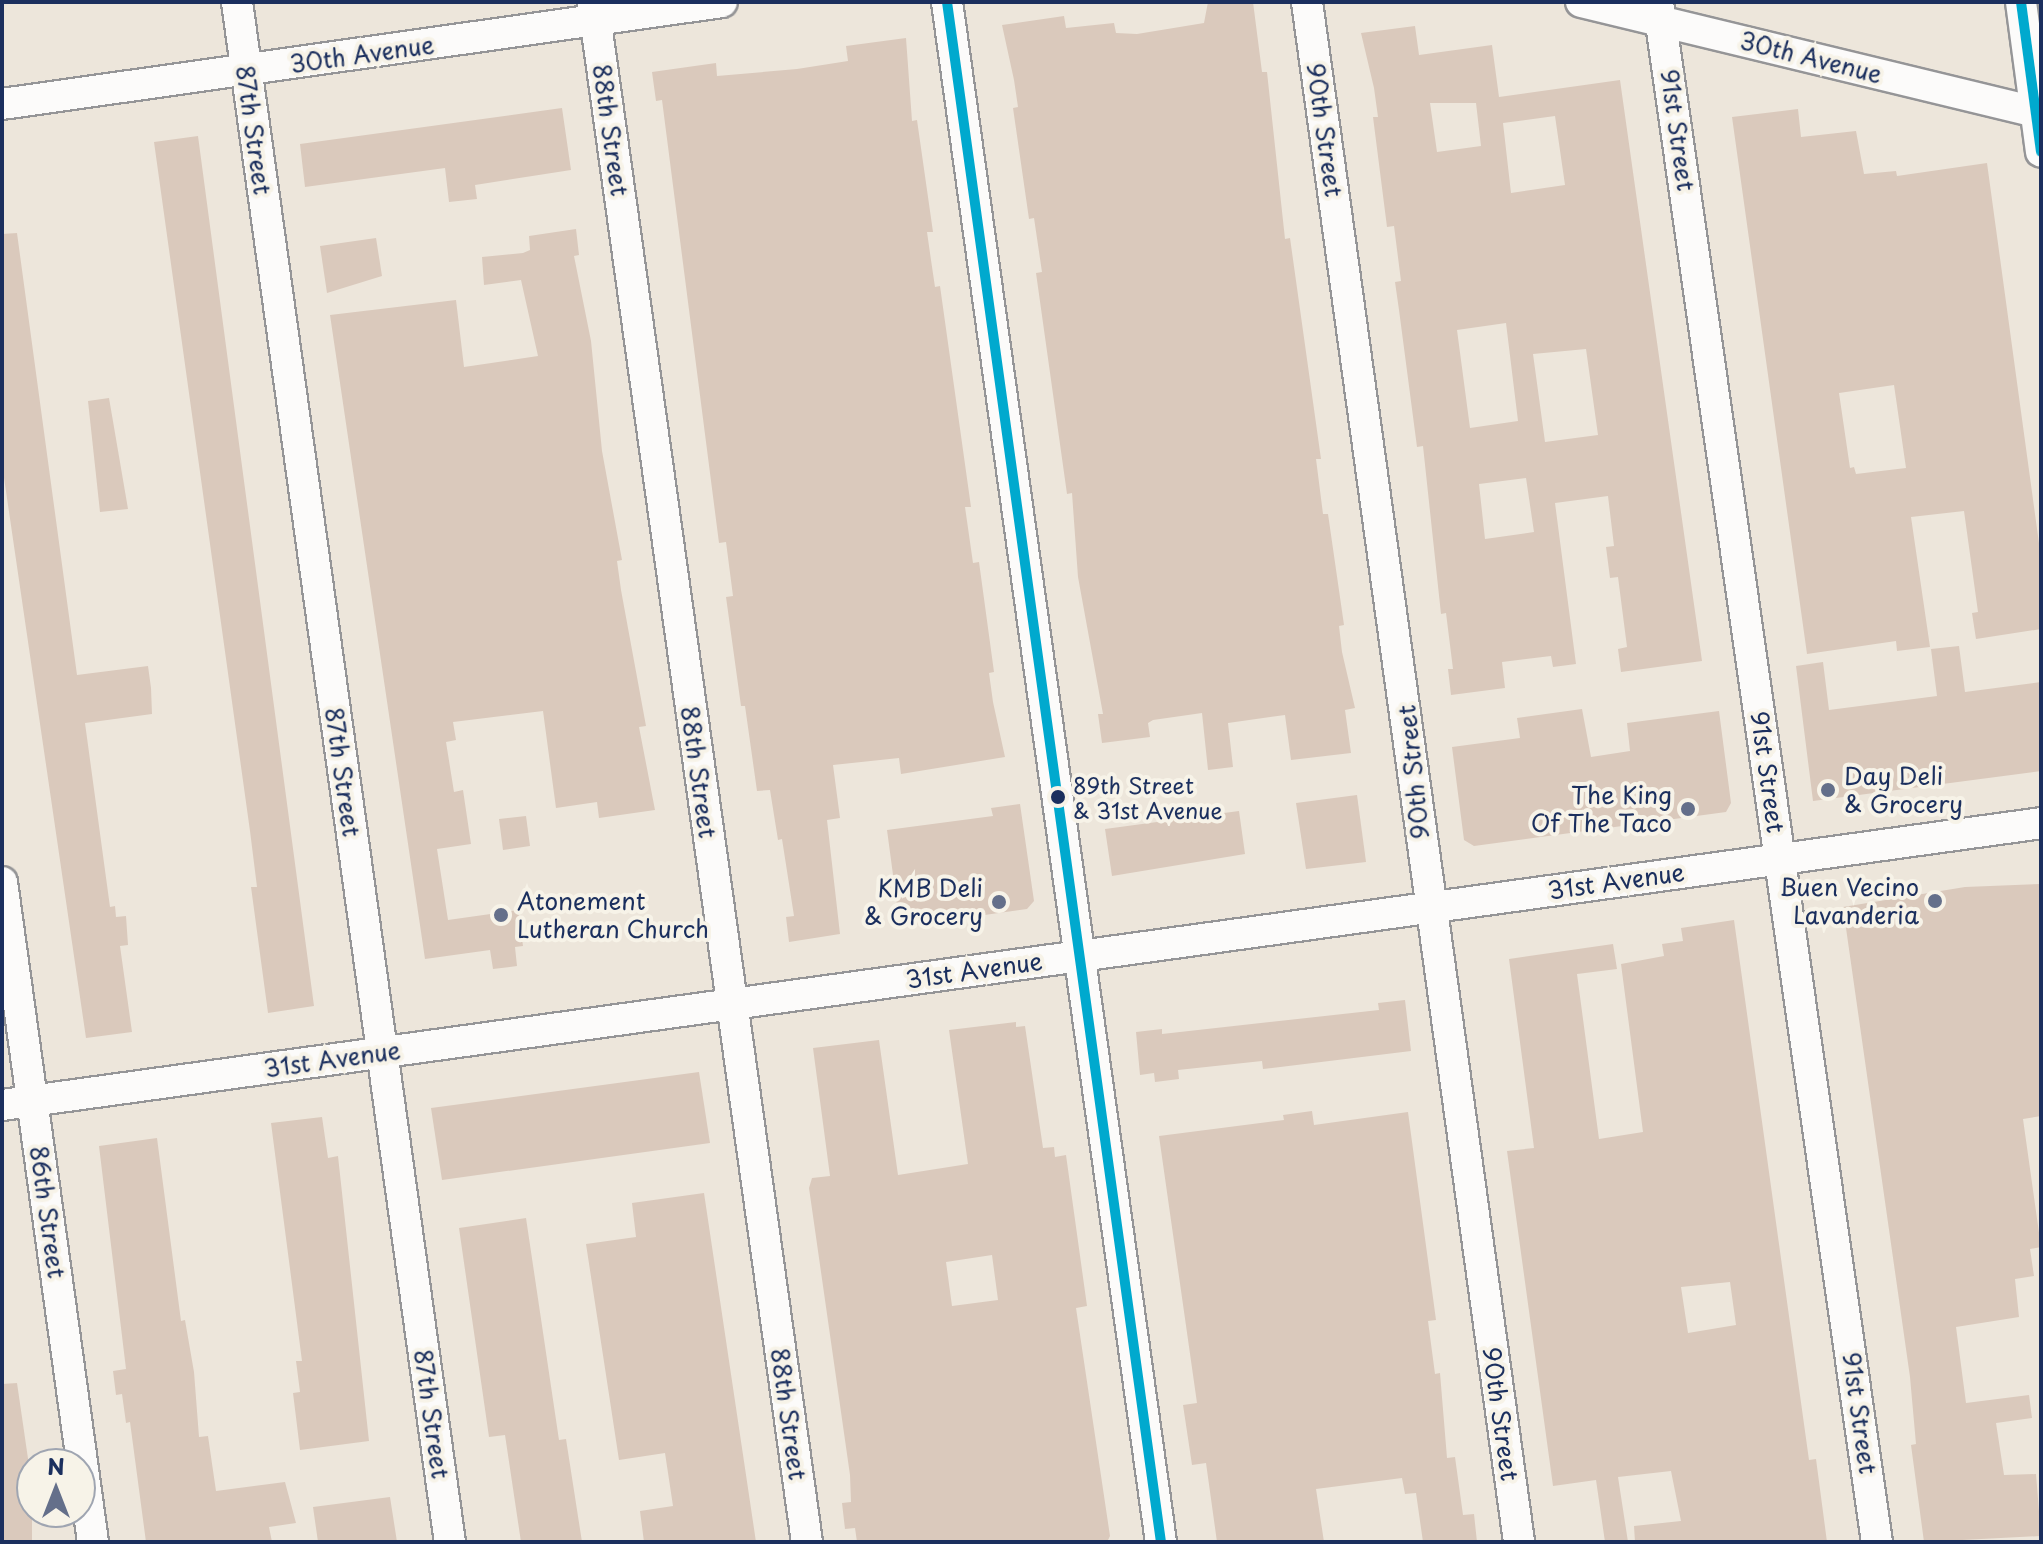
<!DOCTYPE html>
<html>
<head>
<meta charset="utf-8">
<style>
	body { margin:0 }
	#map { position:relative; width:2043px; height:1544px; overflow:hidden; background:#ede6db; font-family:"Playpen Sans",sans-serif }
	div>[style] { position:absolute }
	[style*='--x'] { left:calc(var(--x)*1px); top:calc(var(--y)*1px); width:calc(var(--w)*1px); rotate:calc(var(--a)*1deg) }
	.building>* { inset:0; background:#dac9bc }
	.roads { filter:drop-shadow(2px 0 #959597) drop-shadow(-2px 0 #959597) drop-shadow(0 2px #959597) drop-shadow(0 -2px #959597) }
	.street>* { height:30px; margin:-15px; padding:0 15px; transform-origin:15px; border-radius:15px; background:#fcfbfa }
	.bus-1>* { height:10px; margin:-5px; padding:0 5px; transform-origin:5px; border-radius:5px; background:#00a9ce }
	.dots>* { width:22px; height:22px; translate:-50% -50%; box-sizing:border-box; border:4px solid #f7f3e8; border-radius:50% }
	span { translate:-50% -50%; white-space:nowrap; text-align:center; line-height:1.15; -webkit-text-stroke:8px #f7f3e8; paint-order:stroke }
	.bus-label { font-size:22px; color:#1b2f5e }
	.left { translate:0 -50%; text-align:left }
	.street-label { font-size:24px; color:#1b2f5e }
	.poi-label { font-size:24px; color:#1b2f5e }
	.right { translate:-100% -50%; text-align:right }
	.frame { position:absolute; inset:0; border:4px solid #1b2f5e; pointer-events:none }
	.north { position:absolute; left:16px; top:1448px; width:80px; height:80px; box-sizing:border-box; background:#f7f3e8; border:2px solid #9fa5b1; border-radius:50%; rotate:0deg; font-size:22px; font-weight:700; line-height:32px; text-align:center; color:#1b2f5e }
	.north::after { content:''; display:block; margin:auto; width:28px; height:36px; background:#646f8a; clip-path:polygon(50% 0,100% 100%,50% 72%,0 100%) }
</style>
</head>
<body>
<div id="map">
	<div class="building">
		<i style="clip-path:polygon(1208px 2px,1253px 2px,1262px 72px,1267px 72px,1285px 239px,1290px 238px,1321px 459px,1316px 459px,1323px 514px,1328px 514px,1344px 625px,1339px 626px,1342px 652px,1355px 708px,1345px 710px,1351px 753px,1291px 760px,1285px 715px,1228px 723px,1233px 767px,1208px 770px,1202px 713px,1153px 720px,1148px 723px,1150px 737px,1102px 743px,1098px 714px,1103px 714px,1078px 577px,1072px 493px,1067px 494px,1036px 273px,1042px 272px,1034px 218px,1029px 219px,1013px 108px,1018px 107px,1014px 80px,1002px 25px,1064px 16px,1066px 28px,1114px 23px,1116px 33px,1137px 34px,1204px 23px)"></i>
		<i style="clip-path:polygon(evenodd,1415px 26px,1419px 55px,1492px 45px,1499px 97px,1620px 80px,1702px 661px,1621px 672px,1618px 649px,1627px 647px,1618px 577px,1610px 578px,1606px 547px,1614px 546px,1608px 496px,1555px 503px,1576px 664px,1553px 667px,1551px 656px,1502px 662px,1505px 688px,1451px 695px,1448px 669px,1453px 669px,1446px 613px,1441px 614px,1423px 446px,1417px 447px,1399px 310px,1395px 282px,1401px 281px,1394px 226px,1387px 227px,1373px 117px,1378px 117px,1374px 88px,1361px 33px,1415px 26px,1430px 103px,1476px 103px,1481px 146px,1437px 152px,1430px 103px,1415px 26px,1555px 116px,1565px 185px,1511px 193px,1503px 123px,1555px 116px,1415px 26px,1506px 323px,1518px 421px,1470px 428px,1457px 330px,1506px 323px,1415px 26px,1586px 349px,1598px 435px,1545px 442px,1533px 354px,1586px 349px,1415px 26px,1526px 478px,1534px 532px,1485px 539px,1479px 484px,1526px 478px)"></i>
		<i style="clip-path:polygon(906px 38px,912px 121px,917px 120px,933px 232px,927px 232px,931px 260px,935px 287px,940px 286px,971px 507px,965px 507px,973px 563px,979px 562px,994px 672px,989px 673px,993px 702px,1005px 757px,901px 774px,899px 758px,833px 765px,840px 818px,827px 820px,840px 934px,789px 942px,786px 917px,794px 916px,782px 839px,778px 840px,770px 790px,757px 791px,745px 706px,741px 706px,726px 597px,733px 596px,726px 542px,719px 543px,662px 100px,656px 101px,652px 72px,716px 63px,717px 76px,797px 69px,848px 61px,846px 46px)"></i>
		<i style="clip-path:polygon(562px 108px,571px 170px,475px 185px,477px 199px,449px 202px,445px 168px,305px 187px,300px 144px)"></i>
		<i style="clip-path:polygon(evenodd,1798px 109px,1801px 137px,1856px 131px,1864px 174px,1896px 171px,1897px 176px,1987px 163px,2041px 558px,2041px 629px,1976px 639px,1972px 613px,1978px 612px,1964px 511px,1911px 517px,1930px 647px,1897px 651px,1896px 641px,1807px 654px,1732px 117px,1798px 109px,1894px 385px,1906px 468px,1856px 474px,1854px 467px,1850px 468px,1839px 393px,1894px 385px)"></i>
		<i style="clip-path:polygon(198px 136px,314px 1006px,268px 1013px,251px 887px,257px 887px,250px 831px,154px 142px)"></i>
		<i style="clip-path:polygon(576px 229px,579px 255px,574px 256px,591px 341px,602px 451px,622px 560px,617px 561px,621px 590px,646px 726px,639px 727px,655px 810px,599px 818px,597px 802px,556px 808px,543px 711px,453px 722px,456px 740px,446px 742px,454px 792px,463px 790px,471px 844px,437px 849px,448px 920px,518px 910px,523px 946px,515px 947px,517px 966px,493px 969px,490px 950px,425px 959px,330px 315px,456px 300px,464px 367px,538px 356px,521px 280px,484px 285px,482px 257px,523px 253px,530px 250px,529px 236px)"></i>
		<i style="clip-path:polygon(17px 233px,77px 675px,148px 666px,151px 688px,152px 714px,85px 723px,110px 907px,115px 906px,116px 917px,126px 916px,128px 945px,120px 946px,132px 1032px,86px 1038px,2px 464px,2px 234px)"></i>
		<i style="clip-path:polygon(376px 238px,382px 276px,327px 293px,320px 246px)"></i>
		<i style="clip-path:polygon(109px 398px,128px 509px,100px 512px,88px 401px)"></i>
		<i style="clip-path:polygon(1959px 646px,1965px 692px,2041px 682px,2041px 771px,1813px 801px,1796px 666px,1823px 662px,1829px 710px,1937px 696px,1931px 649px)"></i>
		<i style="clip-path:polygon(1582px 709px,1591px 757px,1630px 751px,1627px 723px,1719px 711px,1731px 803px,1726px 812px,1474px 846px,1464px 840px,1452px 747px,1520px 738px,1517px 718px)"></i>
		<i style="clip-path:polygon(1357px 795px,1366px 862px,1306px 869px,1296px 803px)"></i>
		<i style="clip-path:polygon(1020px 804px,1034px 901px,1027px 909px,900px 927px,887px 830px,993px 816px,991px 808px)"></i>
		<i style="clip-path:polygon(1239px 811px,1245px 854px,1112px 876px,1105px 829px)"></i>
		<i style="clip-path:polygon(526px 816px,530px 846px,503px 850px,499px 819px)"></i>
		<i style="clip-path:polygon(2041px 884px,2041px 1116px,2023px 1119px,2041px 1247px,2030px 1249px,2034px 1276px,2015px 1279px,2019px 1317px,1956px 1327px,1966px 1403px,2029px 1395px,2032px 1418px,1996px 1423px,2004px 1475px,2036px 1474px,2041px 1536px,1924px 1542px,1911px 1445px,1916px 1444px,1910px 1377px,1843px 907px,1965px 887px)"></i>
		<i style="clip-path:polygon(evenodd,1734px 920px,1809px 1460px,1816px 1459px,1827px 1542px,1635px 1542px,1634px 1526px,1681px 1521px,1671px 1471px,1618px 1477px,1628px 1542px,1605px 1542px,1596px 1480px,1553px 1486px,1507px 1151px,1534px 1148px,1509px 959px,1613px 944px,1617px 969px,1577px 974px,1599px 1139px,1643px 1132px,1621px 964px,1664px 956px,1662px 944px,1683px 941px,1681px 928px,1734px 920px,1730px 1282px,1736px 1325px,1688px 1333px,1681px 1287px,1730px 1282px)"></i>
		<i style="clip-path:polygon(1405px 1000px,1411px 1051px,1263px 1069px,1262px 1061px,1178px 1070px,1179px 1079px,1155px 1082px,1154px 1073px,1140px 1075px,1136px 1032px,1162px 1029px,1162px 1034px,1379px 1010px,1378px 1003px)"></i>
		<i style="clip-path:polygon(evenodd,1016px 1022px,1016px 1027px,1025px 1026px,1043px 1148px,1054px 1147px,1055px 1157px,1066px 1155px,1087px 1306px,1076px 1308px,1110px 1536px,1107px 1542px,857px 1542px,855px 1528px,845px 1529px,842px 1503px,851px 1502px,850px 1475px,809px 1188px,812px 1178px,830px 1176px,813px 1048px,879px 1040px,898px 1175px,968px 1164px,949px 1030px,1016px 1022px,992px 1255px,998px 1300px,952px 1306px,946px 1262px,992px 1255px)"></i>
		<i style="clip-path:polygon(699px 1072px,710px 1143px,442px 1180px,431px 1108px)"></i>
		<i style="clip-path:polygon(1312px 1111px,1314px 1125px,1408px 1112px,1436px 1320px,1428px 1321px,1435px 1374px,1440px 1373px,1447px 1458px,1455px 1457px,1463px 1515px,1474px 1514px,1477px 1542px,1423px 1542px,1416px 1493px,1405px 1494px,1402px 1478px,1316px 1489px,1324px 1542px,1217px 1542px,1206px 1463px,1192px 1465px,1183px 1405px,1197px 1403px,1159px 1136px,1284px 1120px,1283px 1115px)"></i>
		<i style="clip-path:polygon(322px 1117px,328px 1158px,338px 1156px,369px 1441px,300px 1450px,293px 1393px,300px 1392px,296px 1361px,302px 1361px,271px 1123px)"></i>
		<i style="clip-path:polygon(157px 1138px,181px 1321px,185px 1320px,194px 1372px,199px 1437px,208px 1436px,216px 1491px,285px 1482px,296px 1523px,269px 1527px,272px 1542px,146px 1542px,130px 1422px,126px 1423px,122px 1394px,116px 1395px,113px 1371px,126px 1369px,99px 1146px)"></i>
		<i style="clip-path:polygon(704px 1193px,756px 1542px,644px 1542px,640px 1511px,673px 1506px,665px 1453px,619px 1460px,586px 1244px,636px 1237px,632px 1203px)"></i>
		<i style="clip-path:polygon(526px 1218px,559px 1440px,566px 1439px,582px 1542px,521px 1542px,505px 1435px,489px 1437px,459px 1228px)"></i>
		<i style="clip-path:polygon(17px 1383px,32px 1486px,32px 1542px,2px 1542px,2px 1384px)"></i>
		<i style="clip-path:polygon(390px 1497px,397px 1542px,318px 1542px,313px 1507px)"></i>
	</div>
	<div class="roads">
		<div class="street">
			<i style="--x:237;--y:2;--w:1555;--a:82.13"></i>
			<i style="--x:593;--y:2;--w:1555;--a:82.09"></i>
			<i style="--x:947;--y:2;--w:1555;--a:82.09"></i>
			<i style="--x:1307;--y:2;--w:1555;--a:82.16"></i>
			<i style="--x:1581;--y:2;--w:473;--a:13.6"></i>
			<i style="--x:1658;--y:2;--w:1555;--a:81.91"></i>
			<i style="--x:2021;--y:2;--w:151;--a:82.4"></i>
			<i style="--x:2;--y:104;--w:727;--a:-8.06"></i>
			<i style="--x:2;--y:882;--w:666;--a:82.15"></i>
			<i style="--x:2;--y:1105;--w:2058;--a:-7.87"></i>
		</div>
	</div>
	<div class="bus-1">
		<i style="--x:947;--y:2;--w:1555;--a:82.09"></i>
		<i style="--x:2021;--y:2;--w:151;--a:82.4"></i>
	</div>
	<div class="dots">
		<i style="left:1828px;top:790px;background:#646f8a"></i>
		<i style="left:1058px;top:797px;background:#1b2f5e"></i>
		<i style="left:1688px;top:809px;background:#646f8a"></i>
		<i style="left:1935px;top:901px;background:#646f8a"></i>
		<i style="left:999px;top:902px;background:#646f8a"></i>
		<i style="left:501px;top:915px;background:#646f8a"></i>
	</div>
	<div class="bus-label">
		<span class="left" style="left:1073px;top:797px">89th Street<br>&amp; 31st Avenue</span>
	</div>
	<div class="street-label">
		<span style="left:362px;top:54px;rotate:-8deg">30th Avenue</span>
		<span style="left:1811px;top:57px;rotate:14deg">30th Avenue</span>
		<span style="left:254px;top:130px;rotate:82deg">87th Street</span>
		<span style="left:611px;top:130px;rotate:82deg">88th Street</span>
		<span style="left:1325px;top:130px;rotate:82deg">90th Street</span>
		<span style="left:1678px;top:130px;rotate:82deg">91st Street</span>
		<span style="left:343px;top:772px;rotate:82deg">87th Street</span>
		<span style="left:699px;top:772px;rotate:82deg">88th Street</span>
		<span style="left:1413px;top:772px;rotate:-96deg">90th Street</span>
		<span style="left:1768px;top:772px;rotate:82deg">91st Street</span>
		<span style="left:1616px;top:881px;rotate:-8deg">31st Avenue</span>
		<span style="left:974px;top:970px;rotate:-8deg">31st Avenue</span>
		<span style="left:332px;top:1059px;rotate:-8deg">31st Avenue</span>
		<span style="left:48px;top:1212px;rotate:82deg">86th Street</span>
		<span style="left:1860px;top:1413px;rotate:82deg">91st Street</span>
		<span style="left:432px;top:1414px;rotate:82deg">87th Street</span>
		<span style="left:789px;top:1414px;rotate:82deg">88th Street</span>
		<span style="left:1501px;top:1414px;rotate:82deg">90th Street</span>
	</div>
	<div class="poi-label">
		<span class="left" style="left:1844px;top:790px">Day Deli<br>&amp; Grocery</span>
		<span class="right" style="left:1672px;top:809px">The King<br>Of The Taco</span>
		<span class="right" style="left:1919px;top:901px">Buen Vecino<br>Lavanderia</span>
		<span class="right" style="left:983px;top:902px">KMB Deli<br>&amp; Grocery</span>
		<span class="left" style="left:517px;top:915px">Atonement<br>Lutheran Church</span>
	</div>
	<div class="frame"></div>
	<div class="north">N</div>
</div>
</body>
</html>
